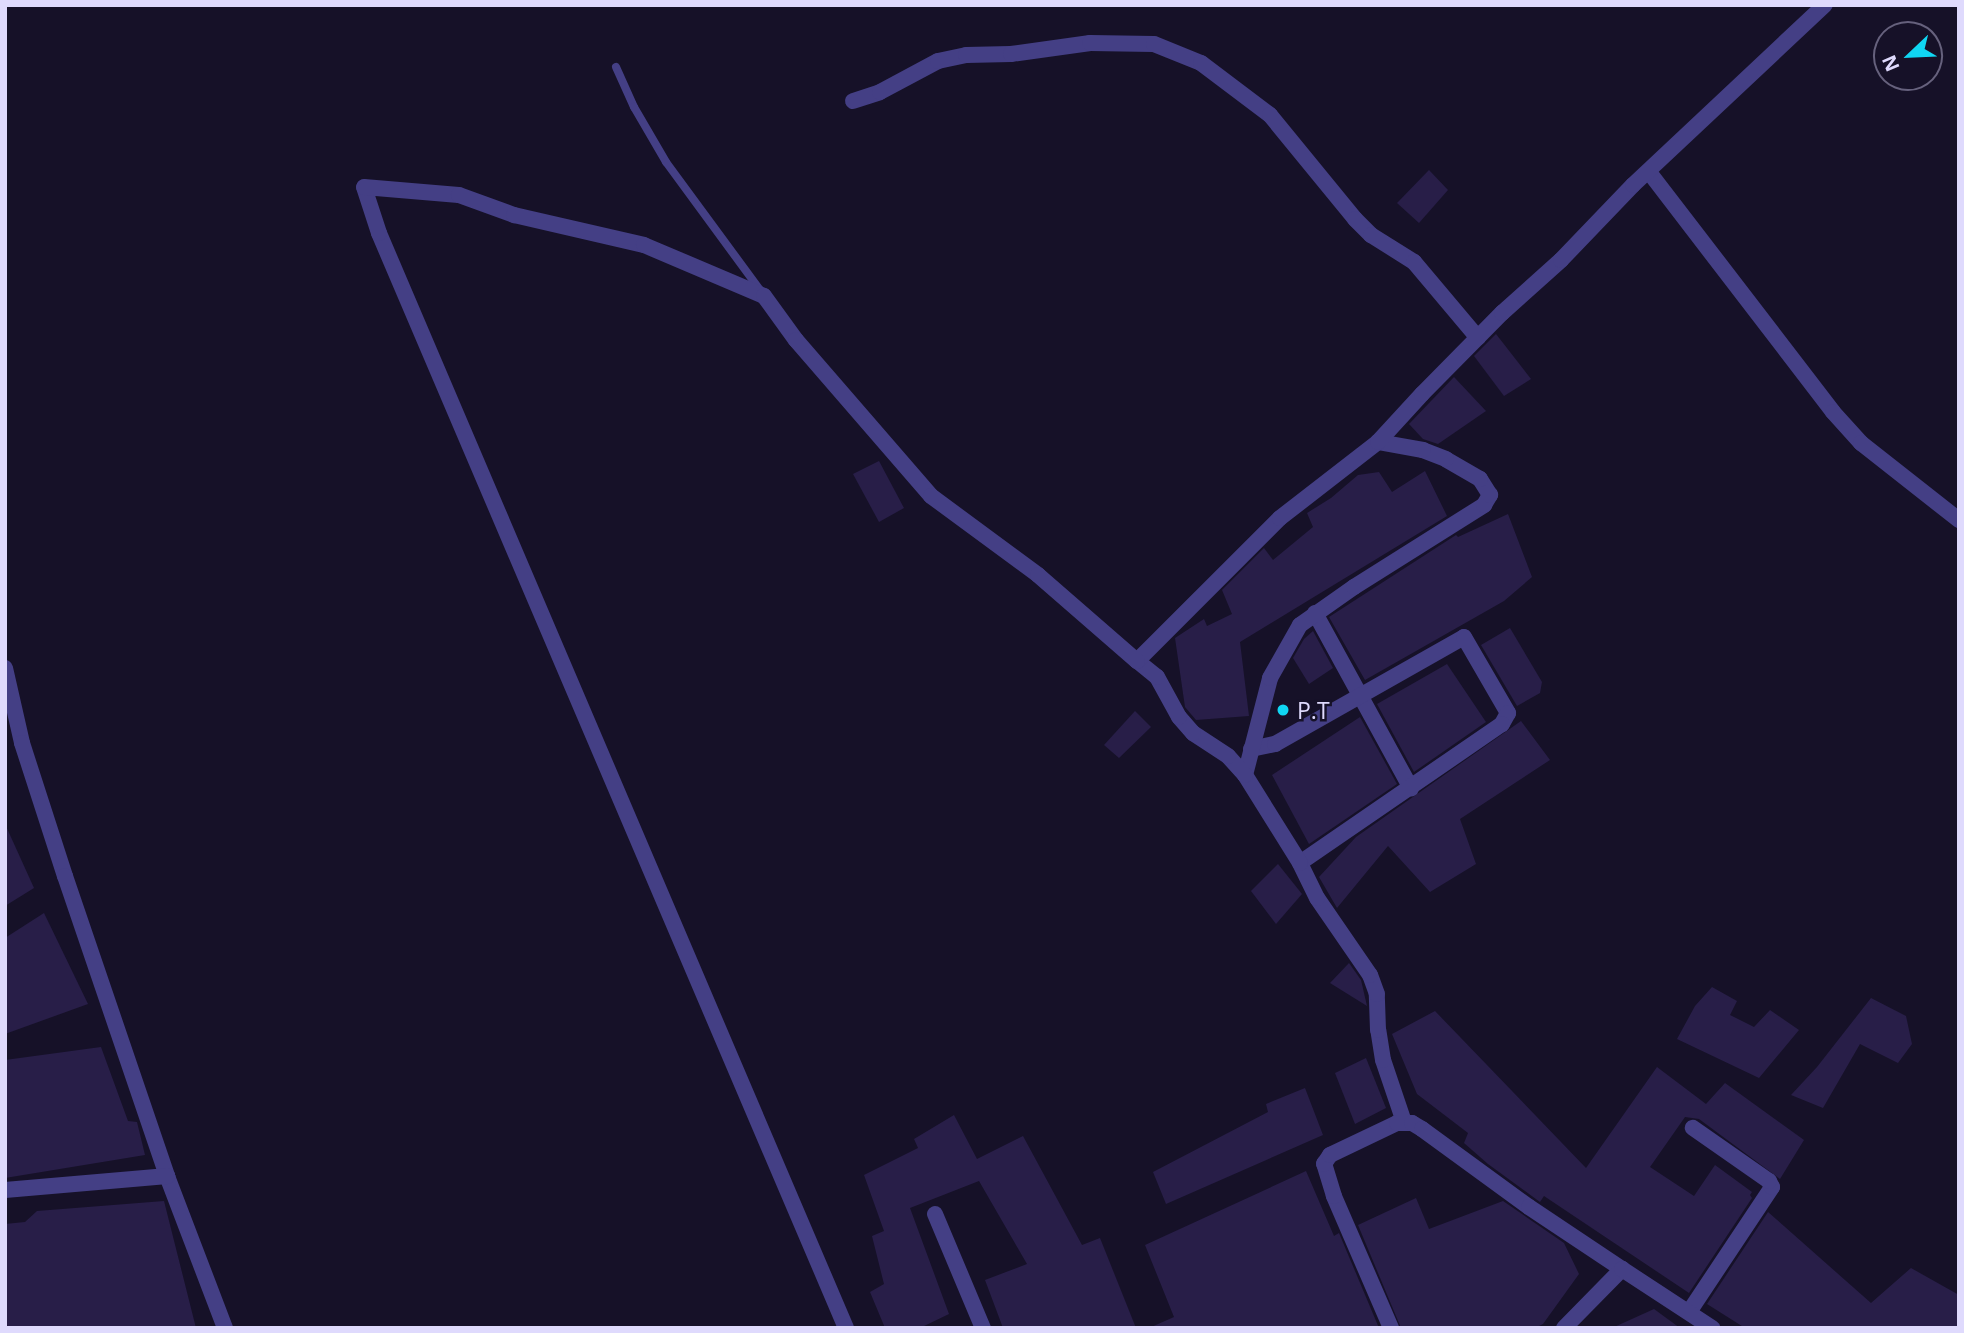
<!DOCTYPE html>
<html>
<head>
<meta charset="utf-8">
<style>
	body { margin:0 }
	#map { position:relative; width:1964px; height:1333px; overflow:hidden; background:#161128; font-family:"Open Sans",sans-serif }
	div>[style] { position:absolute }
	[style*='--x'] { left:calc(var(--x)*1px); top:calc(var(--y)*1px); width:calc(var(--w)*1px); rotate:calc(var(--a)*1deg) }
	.building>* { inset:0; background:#281e48 }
	.lane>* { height:8px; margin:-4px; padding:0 4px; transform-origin:4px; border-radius:4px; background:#443f85 }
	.street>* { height:16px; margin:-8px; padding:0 8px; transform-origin:8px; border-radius:8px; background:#443f85 }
	.dots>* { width:19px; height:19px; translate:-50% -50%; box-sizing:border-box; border:4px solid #161128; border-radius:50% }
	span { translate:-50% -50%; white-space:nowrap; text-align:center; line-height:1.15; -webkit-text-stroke:5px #161128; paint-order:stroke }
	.poi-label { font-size:23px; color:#dfdafd }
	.left { translate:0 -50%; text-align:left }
	.frame { position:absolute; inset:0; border:7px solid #dfdafd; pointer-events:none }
	.north { position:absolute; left:1873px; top:21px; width:70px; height:70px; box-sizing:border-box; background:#161128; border:2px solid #66617d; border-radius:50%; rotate:247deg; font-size:19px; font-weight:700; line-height:28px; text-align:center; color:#dfdafd }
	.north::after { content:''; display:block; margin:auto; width:24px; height:32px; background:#10d6f3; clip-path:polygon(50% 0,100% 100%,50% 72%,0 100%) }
</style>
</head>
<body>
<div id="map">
	<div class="building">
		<i style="clip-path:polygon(1429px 170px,1448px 190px,1419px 223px,1397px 203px)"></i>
		<i style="clip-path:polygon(1496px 334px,1531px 379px,1504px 396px,1474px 356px)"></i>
		<i style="clip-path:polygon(1454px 377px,1486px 411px,1438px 444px,1423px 439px,1409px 424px)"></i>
		<i style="clip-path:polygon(879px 461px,904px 508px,879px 522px,853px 474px)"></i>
		<i style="clip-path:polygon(1425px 471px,1447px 516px,1240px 642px,1249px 716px,1196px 720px,1185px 707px,1175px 638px,1204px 619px,1207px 626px,1232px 614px,1222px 590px,1264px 548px,1273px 560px,1313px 527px,1307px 513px,1331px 498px,1358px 475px,1379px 472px,1392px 492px)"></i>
		<i style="clip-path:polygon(1508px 514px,1532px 577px,1504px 601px,1365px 680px,1329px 617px,1456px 535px,1458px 537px)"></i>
		<i style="clip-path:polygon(1510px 628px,1542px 682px,1540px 693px,1517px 706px,1481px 645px)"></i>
		<i style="clip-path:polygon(1313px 631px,1333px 668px,1309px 684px,1293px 658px,1304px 639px)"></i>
		<i style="clip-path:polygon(1447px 664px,1486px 722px,1414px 772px,1377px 704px)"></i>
		<i style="clip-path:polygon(1135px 711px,1151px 727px,1119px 758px,1104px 745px)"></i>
		<i style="clip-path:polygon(1360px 717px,1397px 784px,1309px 844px,1272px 775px)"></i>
		<i style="clip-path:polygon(1521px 721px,1550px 760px,1460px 819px,1476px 864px,1430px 892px,1388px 846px,1337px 908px,1319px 877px,1356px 837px)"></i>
		<i style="clip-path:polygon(5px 824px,34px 888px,5px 906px)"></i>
		<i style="clip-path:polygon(1278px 864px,1302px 894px,1276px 924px,1251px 891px)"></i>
		<i style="clip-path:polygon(44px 913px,88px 1004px,5px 1034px,5px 938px)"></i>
		<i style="clip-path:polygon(1349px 963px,1361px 980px,1367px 1006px,1330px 983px)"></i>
		<i style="clip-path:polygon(1712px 987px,1737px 1001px,1730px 1015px,1754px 1027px,1770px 1010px,1799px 1030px,1759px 1078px,1677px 1039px,1695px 1006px)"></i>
		<i style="clip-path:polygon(1871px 998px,1906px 1016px,1912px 1044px,1898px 1063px,1860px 1044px,1823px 1108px,1791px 1095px,1817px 1067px)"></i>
		<i style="clip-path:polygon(1435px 1011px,1586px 1168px,1657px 1067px,1706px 1104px,1725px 1083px,1804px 1140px,1780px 1179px,1699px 1119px,1685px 1117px,1650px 1167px,1694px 1196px,1715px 1165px,1752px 1192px,1750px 1195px,1752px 1198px,1689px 1293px,1544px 1196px,1540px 1202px,1488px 1164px,1464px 1143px,1468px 1133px,1417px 1094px,1392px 1034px)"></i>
		<i style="clip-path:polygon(101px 1047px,128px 1121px,137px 1122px,145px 1155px,5px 1178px,5px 1060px)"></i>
		<i style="clip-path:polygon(1366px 1058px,1386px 1108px,1355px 1124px,1335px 1073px)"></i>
		<i style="clip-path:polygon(1305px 1088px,1323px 1135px,1166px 1204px,1153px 1172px,1268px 1112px,1266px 1104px)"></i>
		<i style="clip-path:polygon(954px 1115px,977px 1159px,1023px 1136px,1082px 1245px,1100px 1238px,1136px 1328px,1003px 1328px,985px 1280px,1027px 1264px,979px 1181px,910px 1208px,949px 1314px,920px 1328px,885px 1328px,870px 1292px,884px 1284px,872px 1236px,884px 1231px,864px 1175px,918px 1148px,914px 1139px)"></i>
		<i style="clip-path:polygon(1306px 1171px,1334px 1236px,1339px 1233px,1379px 1328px,1149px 1328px,1174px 1317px,1145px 1245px)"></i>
		<i style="clip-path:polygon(1416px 1198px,1429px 1229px,1503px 1201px,1564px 1243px,1579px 1274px,1543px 1324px,1535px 1328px,1401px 1328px,1358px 1225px)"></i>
		<i style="clip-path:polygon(164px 1201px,196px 1328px,5px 1328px,5px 1224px,25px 1222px,37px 1211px)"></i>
		<i style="clip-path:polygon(1768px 1212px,1871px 1303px,1911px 1268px,1959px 1295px,1959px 1328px,1745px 1328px,1707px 1304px)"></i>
		<i style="clip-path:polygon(1654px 1309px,1680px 1328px,1612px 1328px)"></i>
	</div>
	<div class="lane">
		<i style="--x:616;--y:67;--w:44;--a:65.8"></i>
		<i style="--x:634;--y:107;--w:64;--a:59.8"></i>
		<i style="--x:666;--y:162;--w:159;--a:53.7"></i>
	</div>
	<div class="street">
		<i style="--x:853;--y:101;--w:28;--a:-18"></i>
		<i style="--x:880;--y:92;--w:66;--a:-28.1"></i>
		<i style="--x:938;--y:61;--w:29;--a:-12"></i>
		<i style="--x:966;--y:55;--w:45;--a:-1.3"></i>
		<i style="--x:1011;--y:54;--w:80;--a:-7.9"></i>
		<i style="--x:1090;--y:43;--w:64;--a:0.9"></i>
		<i style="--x:1154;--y:44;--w:51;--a:22"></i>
		<i style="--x:1201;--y:63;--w:86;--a:37"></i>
		<i style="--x:1270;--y:115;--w:134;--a:50.7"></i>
		<i style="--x:1355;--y:219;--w:23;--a:45"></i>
		<i style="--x:1371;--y:235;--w:51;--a:32.1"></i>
		<i style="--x:1414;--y:262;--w:99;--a:49.9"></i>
		<i style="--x:1649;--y:172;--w:302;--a:52.5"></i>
		<i style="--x:1833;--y:412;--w:42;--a:47.9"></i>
		<i style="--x:1861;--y:443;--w:125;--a:38.2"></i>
		<i style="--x:1315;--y:613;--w:200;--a:61.3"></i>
		<i style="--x:5;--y:668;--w:77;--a:77.2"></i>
		<i style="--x:22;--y:743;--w:140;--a:72.1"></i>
		<i style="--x:65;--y:876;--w:317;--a:71.2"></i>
		<i style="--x:167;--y:1176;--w:163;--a:69.1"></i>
		<i style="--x:1251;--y:749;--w:25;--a:-12"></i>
		<i style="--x:1275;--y:744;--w:217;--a:-29.5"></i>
		<i style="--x:1464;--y:637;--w:88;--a:59.9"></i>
		<i style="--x:1508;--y:713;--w:13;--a:119"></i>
		<i style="--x:1502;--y:724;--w:245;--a:145.5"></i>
		<i style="--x:1245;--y:775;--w:100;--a:-75.5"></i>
		<i style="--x:1270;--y:678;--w:61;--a:-60.5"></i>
		<i style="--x:1300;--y:625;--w:66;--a:-35.1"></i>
		<i style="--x:1354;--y:587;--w:154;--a:-32.2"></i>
		<i style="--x:1484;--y:505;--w:12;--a:-59"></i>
		<i style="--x:1490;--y:495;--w:19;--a:-122"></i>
		<i style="--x:1480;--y:479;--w:39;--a:-150"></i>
		<i style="--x:1446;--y:459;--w:25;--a:-159"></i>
		<i style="--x:1423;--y:450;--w:46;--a:-169.9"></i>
		<i style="--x:1404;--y:1122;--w:65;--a:-108.7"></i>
		<i style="--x:1383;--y:1060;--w:30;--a:-99"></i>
		<i style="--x:1378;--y:1030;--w:36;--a:-92"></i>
		<i style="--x:1377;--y:994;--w:20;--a:-110"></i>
		<i style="--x:1370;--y:975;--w:93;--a:-124.5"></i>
		<i style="--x:1317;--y:898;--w:39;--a:-116"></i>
		<i style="--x:1300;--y:863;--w:104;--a:-122"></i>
		<i style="--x:1245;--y:775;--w:25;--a:-132"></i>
		<i style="--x:1228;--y:756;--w:42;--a:-146.7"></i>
		<i style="--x:1193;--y:733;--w:21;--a:-131"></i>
		<i style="--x:1179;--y:717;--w:46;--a:-118.8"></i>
		<i style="--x:1157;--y:677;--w:26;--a:-141"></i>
		<i style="--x:1137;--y:661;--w:202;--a:-45"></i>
		<i style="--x:1280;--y:518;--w:124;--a:-37.8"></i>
		<i style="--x:1378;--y:442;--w:65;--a:-47.5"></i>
		<i style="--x:1422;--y:394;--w:114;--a:-45.4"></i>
		<i style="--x:1502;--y:313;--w:79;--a:-41.9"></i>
		<i style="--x:1561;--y:260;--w:104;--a:-46.2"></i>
		<i style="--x:1633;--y:185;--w:263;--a:-43.2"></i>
		<i style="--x:5;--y:1190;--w:163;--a:-4.9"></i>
		<i style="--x:935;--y:1214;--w:124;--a:67.2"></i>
		<i style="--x:1689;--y:1312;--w:150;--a:-56.4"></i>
		<i style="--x:1772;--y:1187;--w:7;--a:-117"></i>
		<i style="--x:1769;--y:1181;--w:93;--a:-145.1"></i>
		<i style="--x:846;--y:1328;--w:1190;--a:-113.1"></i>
		<i style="--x:379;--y:233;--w:48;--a:-108.1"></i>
		<i style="--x:364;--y:187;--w:95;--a:4.8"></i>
		<i style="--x:459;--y:195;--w:59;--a:20"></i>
		<i style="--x:514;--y:215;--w:133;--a:13"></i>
		<i style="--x:644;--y:245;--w:130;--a:23"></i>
		<i style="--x:764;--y:296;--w:54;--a:54"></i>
		<i style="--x:796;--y:340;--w:206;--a:49.1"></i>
		<i style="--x:931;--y:496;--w:133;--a:36.4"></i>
		<i style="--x:1038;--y:575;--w:131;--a:41"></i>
		<i style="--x:1391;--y:1328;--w:144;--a:-113.4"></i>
		<i style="--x:1334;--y:1196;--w:34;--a:-107"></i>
		<i style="--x:1324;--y:1164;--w:11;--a:-56"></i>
		<i style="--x:1330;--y:1155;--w:74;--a:-25.5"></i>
		<i style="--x:1397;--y:1123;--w:15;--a:0"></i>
		<i style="--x:1412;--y:1123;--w:12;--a:31"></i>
		<i style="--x:1422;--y:1129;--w:132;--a:36.1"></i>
		<i style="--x:1529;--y:1207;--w:112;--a:33.7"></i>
		<i style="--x:1564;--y:1328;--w:83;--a:-45.5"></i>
		<i style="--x:1622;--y:1269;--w:108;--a:33.2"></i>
	</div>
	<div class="dots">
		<i style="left:1283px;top:710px;background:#10d6f3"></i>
	</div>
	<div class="poi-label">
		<span class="left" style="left:1297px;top:710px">P.T</span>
	</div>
	<div class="frame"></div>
	<div class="north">N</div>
</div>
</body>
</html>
